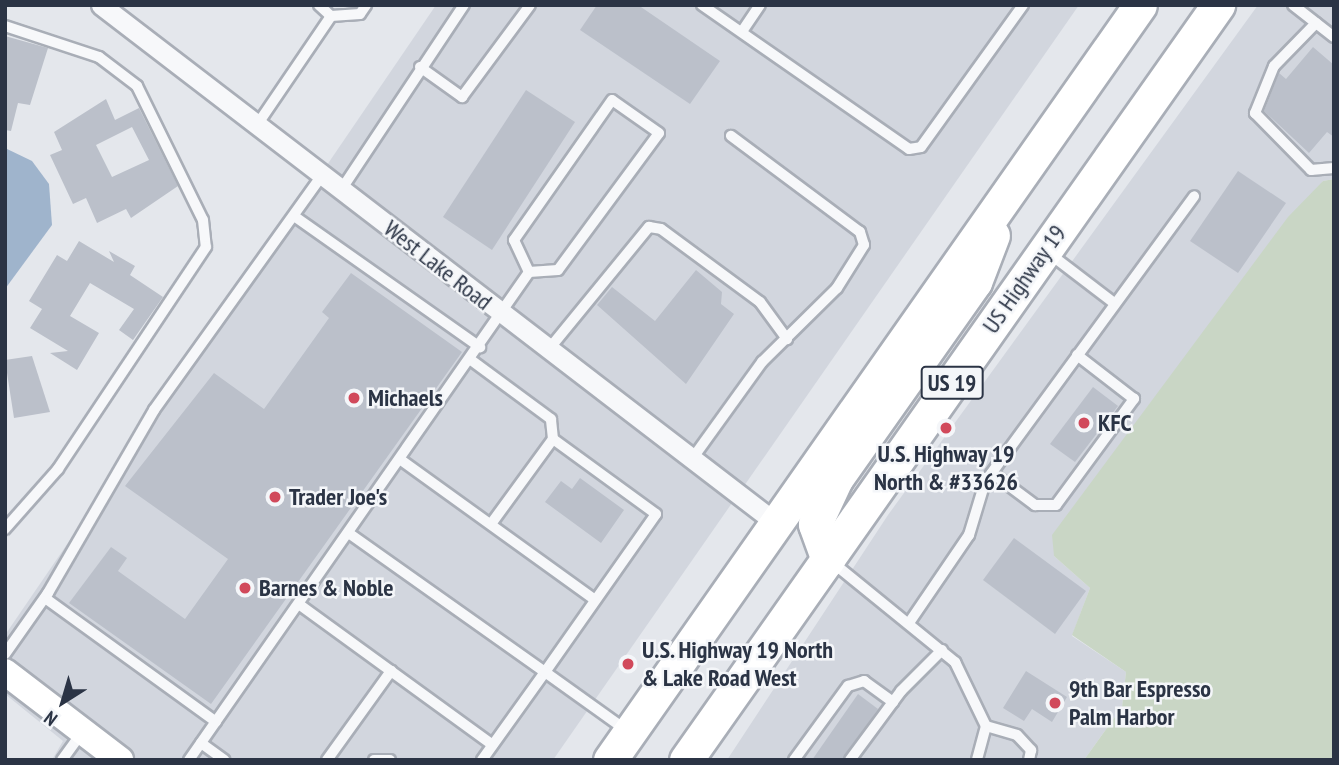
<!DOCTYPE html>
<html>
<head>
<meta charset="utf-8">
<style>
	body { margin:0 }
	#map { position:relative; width:1339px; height:765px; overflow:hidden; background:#e4e7ec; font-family:"PT Sans Narrow",sans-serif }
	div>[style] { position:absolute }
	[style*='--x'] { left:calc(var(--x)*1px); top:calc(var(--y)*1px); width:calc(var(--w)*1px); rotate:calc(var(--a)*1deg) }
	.built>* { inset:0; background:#d2d6de }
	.green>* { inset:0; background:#c9d6c5 }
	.water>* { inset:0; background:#9fb4cc }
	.building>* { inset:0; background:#bbc0ca }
	.roads { filter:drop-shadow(2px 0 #a9aeb7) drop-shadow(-2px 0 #a9aeb7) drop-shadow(0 2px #a9aeb7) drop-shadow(0 -2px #a9aeb7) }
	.lane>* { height:10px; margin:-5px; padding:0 5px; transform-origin:5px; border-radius:5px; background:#f7f8fa }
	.street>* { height:19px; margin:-9.5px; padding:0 9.5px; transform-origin:9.5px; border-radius:9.5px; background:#f7f8fa }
	.secondary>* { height:26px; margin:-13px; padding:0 13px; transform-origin:13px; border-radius:13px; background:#fff }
	.highway>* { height:33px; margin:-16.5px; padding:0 16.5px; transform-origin:16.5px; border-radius:16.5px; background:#fff }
	.dots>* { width:19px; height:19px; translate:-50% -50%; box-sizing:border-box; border:4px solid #f4f6f9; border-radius:50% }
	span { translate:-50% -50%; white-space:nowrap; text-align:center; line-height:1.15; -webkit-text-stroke:5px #f4f6f9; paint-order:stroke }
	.shield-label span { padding:2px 5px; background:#f4f6f9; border:2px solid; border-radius:5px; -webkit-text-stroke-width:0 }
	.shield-label { font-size:23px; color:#2b3445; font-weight:700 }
	.street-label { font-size:24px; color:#2b3445 }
	.poi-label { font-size:24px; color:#2b3445; font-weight:700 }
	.left { translate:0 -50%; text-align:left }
	.frame { position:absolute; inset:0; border:7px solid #2b3445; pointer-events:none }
	.north { position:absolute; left:28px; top:667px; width:70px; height:70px; -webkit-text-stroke:5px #f4f6f9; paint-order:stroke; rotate:217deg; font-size:19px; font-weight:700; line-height:28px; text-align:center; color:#2b3445 }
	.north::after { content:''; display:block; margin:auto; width:24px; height:32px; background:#2b3445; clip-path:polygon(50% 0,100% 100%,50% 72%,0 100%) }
</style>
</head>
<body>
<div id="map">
	<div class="built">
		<i style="clip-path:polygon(436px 5px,1079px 5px,744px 486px,327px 165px)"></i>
		<i style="clip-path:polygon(1258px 5px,1334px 5px,1334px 179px,1323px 181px,1054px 556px,1090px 588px,1072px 636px,1126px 672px,1122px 707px,1084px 760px,727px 760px,888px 515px)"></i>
		<i style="clip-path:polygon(314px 183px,732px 503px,553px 760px,138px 760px,5px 658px,5px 635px)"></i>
		<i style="clip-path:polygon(5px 685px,103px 760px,52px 760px,63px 741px,5px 694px)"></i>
	</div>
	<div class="green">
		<i style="clip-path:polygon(1334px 179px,1334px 760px,1084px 760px,1122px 707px,1126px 672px,1072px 635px,1090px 588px,1054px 556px,1052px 535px,1288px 217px,1323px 181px)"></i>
	</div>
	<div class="water">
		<i style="clip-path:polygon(5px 148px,32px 161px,49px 184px,52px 225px,5px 289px)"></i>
	</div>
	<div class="building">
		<i style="clip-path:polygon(597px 5px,638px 5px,720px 61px,690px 104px,580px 30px)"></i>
		<i style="clip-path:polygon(5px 36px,48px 48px,30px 105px,18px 103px,11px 131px,5px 130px)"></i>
		<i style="clip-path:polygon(1313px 47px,1334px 65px,1334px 137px,1327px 132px,1309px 153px,1264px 111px,1279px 73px,1286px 79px)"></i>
		<i style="clip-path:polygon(526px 90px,575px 122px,492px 250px,443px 217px)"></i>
		<i style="clip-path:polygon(evenodd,106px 99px,115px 120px,139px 108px,178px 186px,131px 218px,126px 209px,97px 223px,86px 198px,73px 204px,50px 155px,62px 150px,54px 132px,106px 99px,132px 127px,149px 160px,112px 177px,96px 145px,132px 127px)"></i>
		<i style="clip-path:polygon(1238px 171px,1286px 203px,1238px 273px,1190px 241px)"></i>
		<i style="clip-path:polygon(79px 241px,114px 262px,109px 251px,135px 266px,130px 275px,163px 297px,133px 340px,119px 330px,134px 309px,90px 283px,70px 316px,99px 333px,77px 370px,50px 353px,68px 351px,30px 328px,42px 309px,29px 301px,57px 255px,67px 261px)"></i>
		<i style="clip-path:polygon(696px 270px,722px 292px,721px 304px,734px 314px,686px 384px,597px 305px,612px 287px,655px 321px)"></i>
		<i style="clip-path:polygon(351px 273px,462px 352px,211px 704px,69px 603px,111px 547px,127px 558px,118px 571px,185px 619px,228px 559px,125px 486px,214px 373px,264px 409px,329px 318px,322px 312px)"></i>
		<i style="clip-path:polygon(32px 356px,50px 412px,14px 418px,5px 360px)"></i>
		<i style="clip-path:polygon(1093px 387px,1118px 406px,1075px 462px,1050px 444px)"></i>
		<i style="clip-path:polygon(580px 478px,624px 510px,601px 543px,545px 502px,561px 481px,572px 489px)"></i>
		<i style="clip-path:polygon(1014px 538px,1086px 591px,1055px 634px,983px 580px)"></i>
		<i style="clip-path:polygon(1026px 671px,1067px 697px,1052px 722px,1032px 709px,1024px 721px,1003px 708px)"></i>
		<i style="clip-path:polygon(858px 694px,878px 709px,843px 760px,812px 760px)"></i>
	</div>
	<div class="roads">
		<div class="lane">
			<i style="--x:319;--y:5;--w:16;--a:43"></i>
			<i style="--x:331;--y:16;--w:29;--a:-4"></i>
			<i style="--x:360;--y:14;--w:11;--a:-56"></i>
			<i style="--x:702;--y:5;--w:252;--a:34.8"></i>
			<i style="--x:909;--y:149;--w:12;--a:-9"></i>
			<i style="--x:921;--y:147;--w:175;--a:-54.3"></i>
			<i style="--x:1293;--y:5;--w:52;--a:38"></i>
			<i style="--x:1316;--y:23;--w:60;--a:134.3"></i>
			<i style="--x:1274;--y:66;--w:51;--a:112"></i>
			<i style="--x:1255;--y:113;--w:80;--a:45.5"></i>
			<i style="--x:1311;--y:170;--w:23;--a:-5"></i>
			<i style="--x:5;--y:26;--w:99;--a:18.3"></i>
			<i style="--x:99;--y:57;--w:48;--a:37.3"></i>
			<i style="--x:137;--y:86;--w:149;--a:63.8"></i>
			<i style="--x:203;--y:220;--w:27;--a:84"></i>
			<i style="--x:206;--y:247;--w:267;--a:123.7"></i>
			<i style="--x:58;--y:469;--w:80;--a:131.5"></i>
			<i style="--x:743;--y:30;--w:30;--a:-56"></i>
			<i style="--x:420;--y:67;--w:52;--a:35.5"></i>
			<i style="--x:462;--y:97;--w:114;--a:-53.5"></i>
			<i style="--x:257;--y:125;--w:132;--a:-55.8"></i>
			<i style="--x:341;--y:190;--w:222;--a:-56.4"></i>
			<i style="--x:294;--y:216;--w:228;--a:35.2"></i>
			<i style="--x:1050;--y:254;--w:81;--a:37.4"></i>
			<i style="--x:549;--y:349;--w:158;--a:-50.7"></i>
			<i style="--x:649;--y:227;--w:12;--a:9"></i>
			<i style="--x:661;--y:229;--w:123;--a:36.4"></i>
			<i style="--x:760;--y:302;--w:46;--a:53.9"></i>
			<i style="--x:692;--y:459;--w:120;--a:-54.2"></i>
			<i style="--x:762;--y:362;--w:105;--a:-44.6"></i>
			<i style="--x:837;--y:288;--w:51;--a:-57.9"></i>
			<i style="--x:864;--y:245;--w:14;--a:-107"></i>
			<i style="--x:860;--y:232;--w:161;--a:-143.3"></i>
			<i style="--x:401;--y:460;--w:239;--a:35.8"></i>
			<i style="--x:992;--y:473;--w:54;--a:36.7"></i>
			<i style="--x:1035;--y:505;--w:21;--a:0"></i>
			<i style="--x:1056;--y:505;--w:132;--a:-53.7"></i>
			<i style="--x:1134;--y:399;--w:72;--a:-142.3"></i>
			<i style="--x:491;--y:524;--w:105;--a:-53.9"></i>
			<i style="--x:350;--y:534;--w:239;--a:35.3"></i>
			<i style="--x:545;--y:672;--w:193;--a:-54.9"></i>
			<i style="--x:656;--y:514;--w:127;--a:-143.9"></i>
			<i style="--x:553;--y:439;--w:20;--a:-96"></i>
			<i style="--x:551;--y:419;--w:99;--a:-143.6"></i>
			<i style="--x:832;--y:562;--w:159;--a:39.1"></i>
			<i style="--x:955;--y:662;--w:71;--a:64.2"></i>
			<i style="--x:986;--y:726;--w:35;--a:105"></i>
			<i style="--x:45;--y:598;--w:211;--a:35.9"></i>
			<i style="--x:300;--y:605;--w:238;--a:36"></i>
			<i style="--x:911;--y:620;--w:103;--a:-55.7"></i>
			<i style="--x:969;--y:535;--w:55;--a:-73.2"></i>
			<i style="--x:985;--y:482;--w:354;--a:-53.8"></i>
			<i style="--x:5;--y:654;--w:75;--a:-54.8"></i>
			<i style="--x:48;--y:593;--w:211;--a:-59.9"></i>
			<i style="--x:154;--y:410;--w:289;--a:-54.4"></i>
			<i style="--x:986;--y:726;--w:32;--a:16"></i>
			<i style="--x:1017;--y:735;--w:21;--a:47"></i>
			<i style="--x:1031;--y:750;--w:10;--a:101"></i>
			<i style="--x:201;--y:743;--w:29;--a:36"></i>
			<i style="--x:62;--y:760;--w:34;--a:-54"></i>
			<i style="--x:189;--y:760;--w:595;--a:-55.13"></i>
			<i style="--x:529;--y:272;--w:29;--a:-4"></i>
			<i style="--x:558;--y:270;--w:170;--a:-53.6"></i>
			<i style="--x:659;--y:133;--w:57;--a:-144.9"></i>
			<i style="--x:612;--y:100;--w:171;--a:125"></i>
			<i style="--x:514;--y:240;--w:35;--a:65"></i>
			<i style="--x:327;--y:760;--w:110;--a:-54.3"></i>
			<i style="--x:374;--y:760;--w:16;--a:0"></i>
			<i style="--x:482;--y:760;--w:108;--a:-54.4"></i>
			<i style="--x:545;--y:672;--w:100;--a:35.6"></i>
			<i style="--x:794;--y:760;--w:92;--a:-53.9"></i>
			<i style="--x:848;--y:686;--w:17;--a:-17"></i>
			<i style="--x:864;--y:681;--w:36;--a:36"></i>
			<i style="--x:850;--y:760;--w:86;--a:-53.5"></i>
			<i style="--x:901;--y:691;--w:58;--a:-45"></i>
		</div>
		<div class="street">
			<i style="--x:101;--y:5;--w:851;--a:37.5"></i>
		</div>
		<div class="secondary">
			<i style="--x:5;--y:672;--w:145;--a:37.4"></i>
		</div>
		<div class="highway">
			<i style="--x:828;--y:560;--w:38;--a:-110"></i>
			<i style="--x:815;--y:524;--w:50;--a:-65"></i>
			<i style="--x:836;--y:479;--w:241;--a:-54.8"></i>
			<i style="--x:975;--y:282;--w:50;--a:-69"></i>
			<i style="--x:610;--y:760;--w:922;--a:-54.93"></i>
			<i style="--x:686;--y:760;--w:924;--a:-54.83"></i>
		</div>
	</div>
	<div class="dots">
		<i style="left:354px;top:398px;background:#d1495b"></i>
		<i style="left:1084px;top:423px;background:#d1495b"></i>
		<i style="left:946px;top:428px;background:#d1495b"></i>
		<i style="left:275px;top:497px;background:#d1495b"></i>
		<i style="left:245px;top:588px;background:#d1495b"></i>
		<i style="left:628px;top:664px;background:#d1495b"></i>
		<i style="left:1055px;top:703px;background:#d1495b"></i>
	</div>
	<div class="shield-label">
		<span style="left:952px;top:383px">US 19</span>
	</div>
	<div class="street-label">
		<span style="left:438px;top:265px;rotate:38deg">West Lake Road</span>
		<span style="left:1024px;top:279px;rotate:-55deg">US Highway 19</span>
	</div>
	<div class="poi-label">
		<span class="left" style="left:368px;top:398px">Michaels</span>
		<span class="left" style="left:1098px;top:423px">KFC</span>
		<span style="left:946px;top:468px">U.S. Highway 19<br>North &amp; #33626</span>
		<span class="left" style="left:289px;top:497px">Trader Joe's</span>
		<span class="left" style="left:259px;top:588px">Barnes &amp; Noble</span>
		<span class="left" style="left:642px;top:664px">U.S. Highway 19 North<br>&amp; Lake Road West</span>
		<span class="left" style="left:1069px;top:703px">9th Bar Espresso<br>Palm Harbor</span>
	</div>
	<div class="frame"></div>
	<div class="north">N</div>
</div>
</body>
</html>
